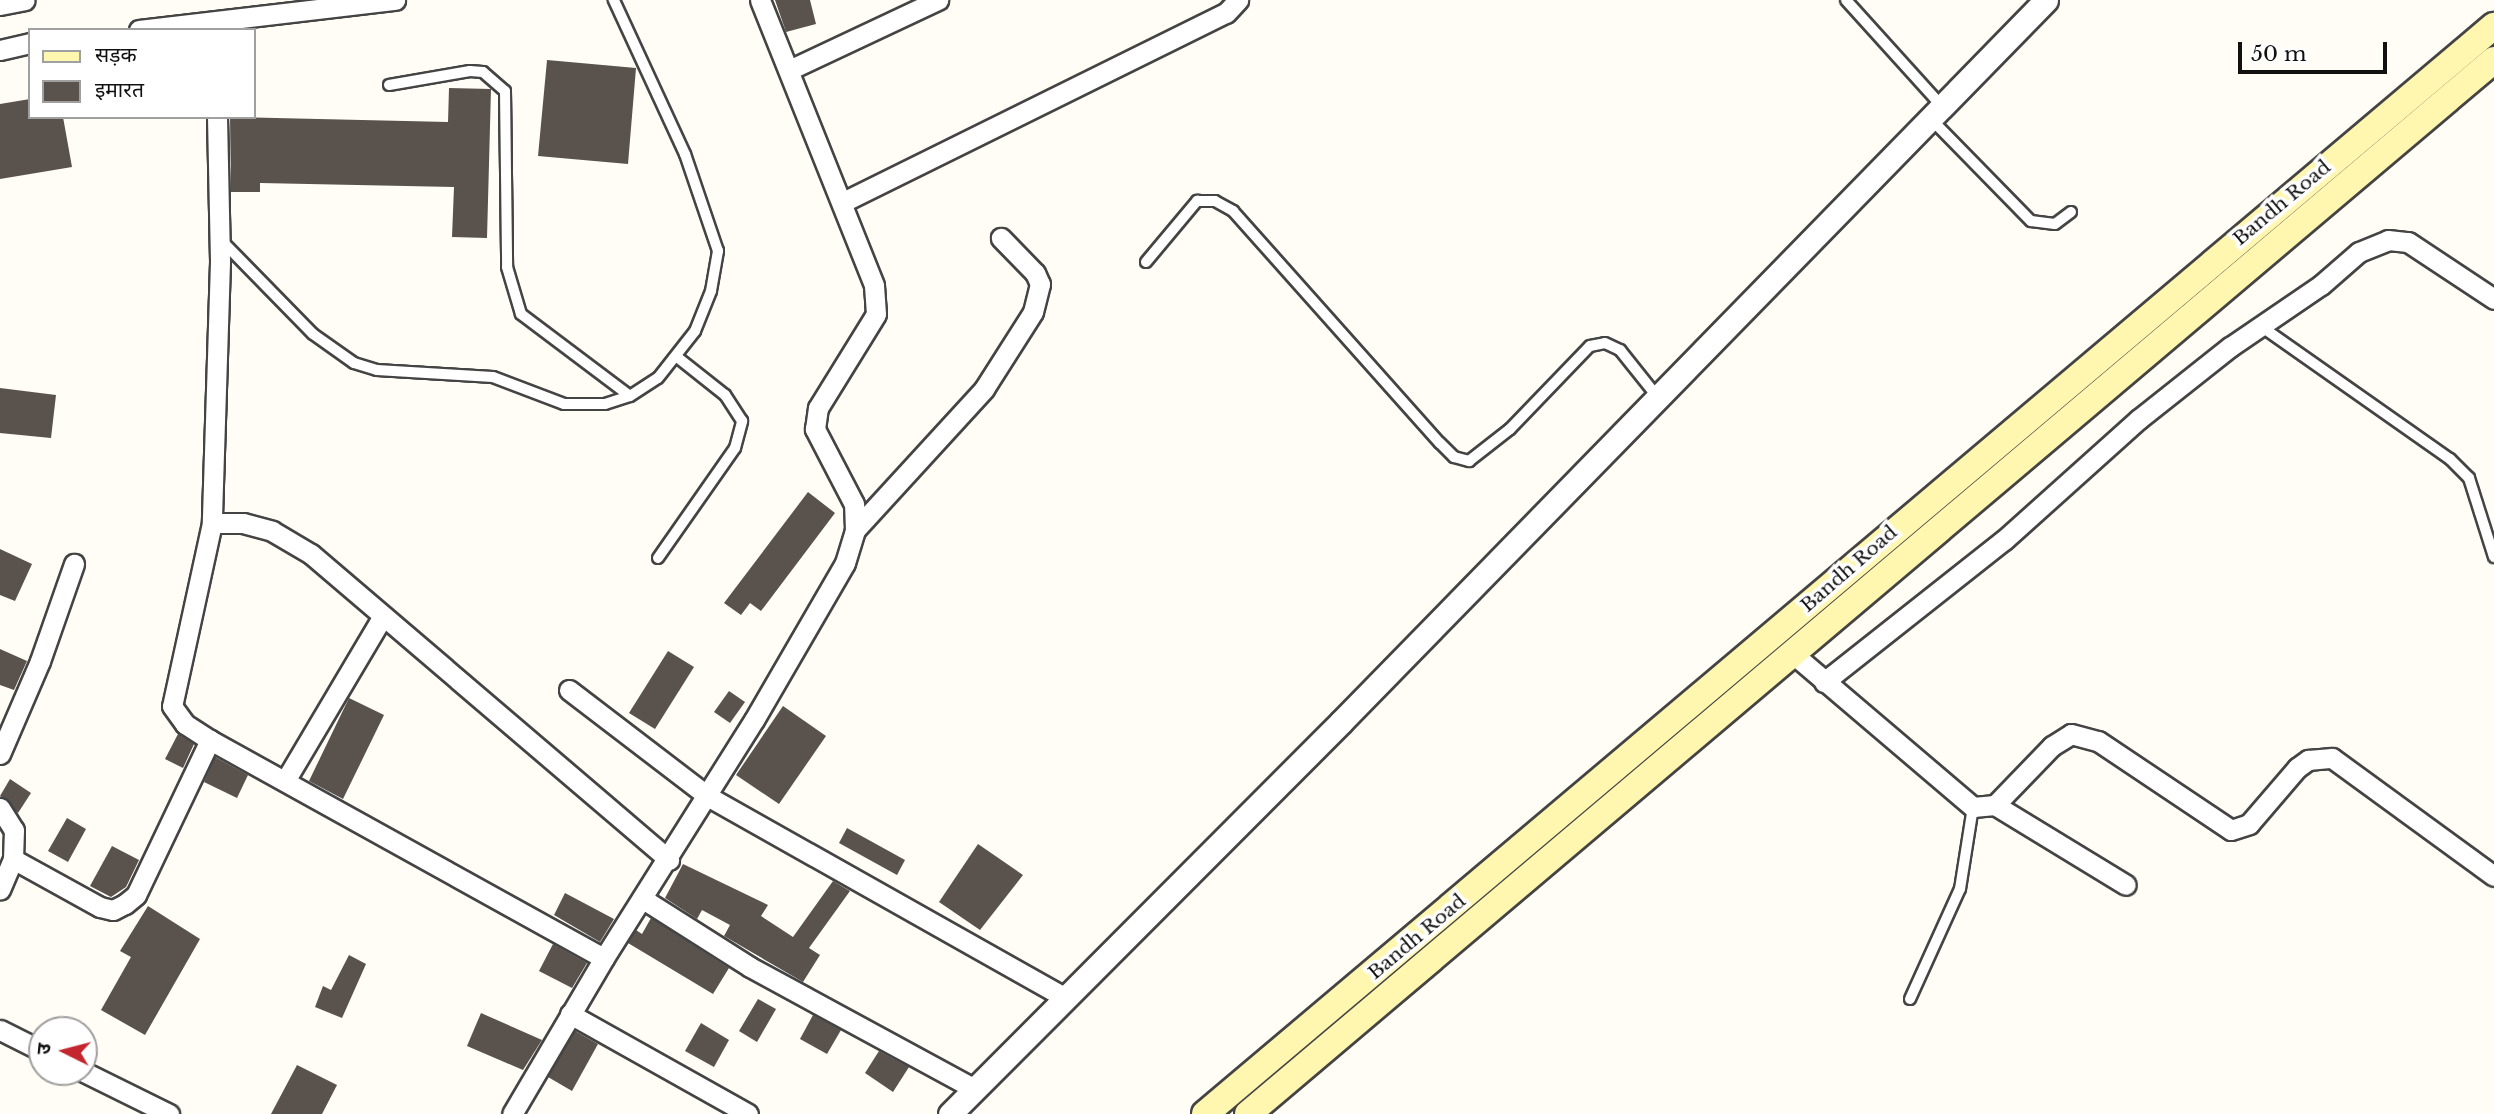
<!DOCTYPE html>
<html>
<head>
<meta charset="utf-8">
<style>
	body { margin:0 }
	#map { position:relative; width:2494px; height:1114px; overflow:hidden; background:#fffdf5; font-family:"Libre Baskerville","Noto Sans Devanagari",serif }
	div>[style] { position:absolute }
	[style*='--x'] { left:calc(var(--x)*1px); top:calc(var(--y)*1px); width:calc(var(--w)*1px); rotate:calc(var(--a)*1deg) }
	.building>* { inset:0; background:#5a524d }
	.roads { filter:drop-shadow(2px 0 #444) drop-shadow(-2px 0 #444) drop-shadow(0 2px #444) drop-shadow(0 -2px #444) }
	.service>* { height:10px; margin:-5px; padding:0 5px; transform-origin:5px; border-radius:5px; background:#fff }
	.minor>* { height:19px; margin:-9.5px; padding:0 9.5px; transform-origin:9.5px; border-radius:9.5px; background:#fff }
	.tertiary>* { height:23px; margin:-11.5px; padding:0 11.5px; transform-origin:11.5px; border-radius:11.5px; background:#fff }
	.secondary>* { height:26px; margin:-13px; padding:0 13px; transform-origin:13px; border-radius:13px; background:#fff6b0 }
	span { translate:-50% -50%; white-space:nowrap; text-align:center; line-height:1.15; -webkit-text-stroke:7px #fff; paint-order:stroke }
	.street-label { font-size:19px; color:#111 }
	.legend { position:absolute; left:28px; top:28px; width:228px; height:91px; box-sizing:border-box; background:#fff; border:2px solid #a0a0a0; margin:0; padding:9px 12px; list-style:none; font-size:21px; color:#111 }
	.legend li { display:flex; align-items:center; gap:14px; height:35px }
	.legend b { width:35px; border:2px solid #a0a0a0 }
	.north { position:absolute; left:28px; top:1016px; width:70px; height:70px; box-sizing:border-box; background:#fff; border:2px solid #a0a0a0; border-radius:50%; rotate:276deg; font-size:19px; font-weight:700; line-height:28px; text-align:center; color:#111 }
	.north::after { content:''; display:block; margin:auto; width:24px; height:32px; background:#c4262e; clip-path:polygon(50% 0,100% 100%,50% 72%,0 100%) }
	.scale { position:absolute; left:2238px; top:42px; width:149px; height:32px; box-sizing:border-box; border:4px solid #111; border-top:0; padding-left:9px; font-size:21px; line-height:24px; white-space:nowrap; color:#111; -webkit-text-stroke:5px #fff; paint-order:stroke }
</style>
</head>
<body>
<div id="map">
	<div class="building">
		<i style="clip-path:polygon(775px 0,810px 0,816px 24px,786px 32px)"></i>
		<i style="clip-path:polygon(547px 60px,636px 68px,628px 164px,538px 156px)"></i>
		<i style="clip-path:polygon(449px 88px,491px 89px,487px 238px,452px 237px,454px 187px,260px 183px,260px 192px,231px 192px,230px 117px,448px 122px)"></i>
		<i style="clip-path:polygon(30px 99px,30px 117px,63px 117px,72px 167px,0 179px,0 104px)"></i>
		<i style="clip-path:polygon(0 388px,56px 395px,51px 438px,0 433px)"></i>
		<i style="clip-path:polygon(808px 492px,835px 513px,761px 611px,750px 603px,741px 615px,724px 603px)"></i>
		<i style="clip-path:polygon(0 549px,32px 564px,15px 601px,0 595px)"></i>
		<i style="clip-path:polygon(0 649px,27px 661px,14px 690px,0 685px)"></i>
		<i style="clip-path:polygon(668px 651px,694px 667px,655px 729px,629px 713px)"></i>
		<i style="clip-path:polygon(729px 691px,745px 702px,730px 723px,714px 712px)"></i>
		<i style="clip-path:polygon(349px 698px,384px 715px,343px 799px,309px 781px)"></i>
		<i style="clip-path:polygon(783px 706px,826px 736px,779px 804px,736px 775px)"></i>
		<i style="clip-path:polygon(178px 734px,194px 744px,183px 768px,165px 759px)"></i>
		<i style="clip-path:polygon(215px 757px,248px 775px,237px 798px,204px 782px)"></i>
		<i style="clip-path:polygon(10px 779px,31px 793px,18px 813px,0 796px)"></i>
		<i style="clip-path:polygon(67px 818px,86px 829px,68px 862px,48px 851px)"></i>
		<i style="clip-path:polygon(847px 828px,905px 860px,897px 875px,839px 843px)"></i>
		<i style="clip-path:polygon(978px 844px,1023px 875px,980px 930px,939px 902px)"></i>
		<i style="clip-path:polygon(112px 846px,139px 860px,126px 887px,111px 897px,90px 886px)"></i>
		<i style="clip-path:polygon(683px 864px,768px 905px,761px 916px,793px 937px,833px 881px,850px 891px,809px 948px,820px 955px,803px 982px,724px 936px,730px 925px,702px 910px,697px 919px,665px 898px)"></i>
		<i style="clip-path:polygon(565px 893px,614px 919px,600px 942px,554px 915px)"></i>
		<i style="clip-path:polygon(148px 906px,200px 939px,145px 1035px,101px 1010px,131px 957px,120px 951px)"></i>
		<i style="clip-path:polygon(651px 918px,729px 968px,713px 994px,628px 943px,636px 930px,642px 934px)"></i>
		<i style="clip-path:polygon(553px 944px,587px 963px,572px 988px,539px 971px)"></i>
		<i style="clip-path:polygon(349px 955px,366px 964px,342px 1018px,315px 1007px,323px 986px,331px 990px)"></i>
		<i style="clip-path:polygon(758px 999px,776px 1009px,757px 1042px,739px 1031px)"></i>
		<i style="clip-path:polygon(481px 1013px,542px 1040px,523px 1070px,467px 1046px)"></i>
		<i style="clip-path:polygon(813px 1015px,841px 1030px,827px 1054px,800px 1039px)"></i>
		<i style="clip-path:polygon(701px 1023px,729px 1040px,714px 1067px,685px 1051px)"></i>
		<i style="clip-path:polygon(575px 1031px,598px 1044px,572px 1091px,548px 1077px)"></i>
		<i style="clip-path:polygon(879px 1051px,909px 1067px,893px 1092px,865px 1073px)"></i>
		<i style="clip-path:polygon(297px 1065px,337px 1085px,322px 1114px,271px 1114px)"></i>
	</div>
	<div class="roads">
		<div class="service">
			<i style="--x:1846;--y:0;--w:140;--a:47.9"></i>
			<i style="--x:389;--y:85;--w:82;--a:-9.8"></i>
			<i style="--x:470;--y:71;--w:13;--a:4"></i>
			<i style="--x:483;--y:72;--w:29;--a:41"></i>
			<i style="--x:505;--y:91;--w:176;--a:89.3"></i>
			<i style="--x:507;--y:267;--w:49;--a:73.4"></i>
			<i style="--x:521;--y:314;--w:136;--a:37"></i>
			<i style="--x:1931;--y:119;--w:143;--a:45.6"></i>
			<i style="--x:2031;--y:221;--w:24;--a:7"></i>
			<i style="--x:2055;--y:224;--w:20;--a:-37"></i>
			<i style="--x:222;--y:241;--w:130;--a:45.6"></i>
			<i style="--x:313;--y:334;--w:50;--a:35.3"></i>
			<i style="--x:354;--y:363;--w:24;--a:17"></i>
			<i style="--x:377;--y:370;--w:116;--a:3.5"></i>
			<i style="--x:493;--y:377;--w:76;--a:20.8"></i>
			<i style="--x:564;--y:404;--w:41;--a:0"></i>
			<i style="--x:605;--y:404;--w:26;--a:-18"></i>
			<i style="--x:630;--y:396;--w:33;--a:-33"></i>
			<i style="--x:658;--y:378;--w:60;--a:-51.8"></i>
			<i style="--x:695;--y:331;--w:43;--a:-68.2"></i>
			<i style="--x:711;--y:291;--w:41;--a:-80.1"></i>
			<i style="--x:718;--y:251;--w:102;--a:-108.8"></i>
			<i style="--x:685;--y:154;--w:170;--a:-114.8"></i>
			<i style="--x:1146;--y:262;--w:80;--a:-50.1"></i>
			<i style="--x:1197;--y:201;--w:18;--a:0"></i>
			<i style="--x:1215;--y:201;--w:21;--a:29"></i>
			<i style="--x:1233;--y:211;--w:311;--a:48.3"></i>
			<i style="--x:1440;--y:443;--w:20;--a:45"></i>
			<i style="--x:1454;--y:457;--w:16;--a:15"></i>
			<i style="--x:1469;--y:461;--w:52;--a:-38"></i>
			<i style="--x:1510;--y:429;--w:115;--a:-46.1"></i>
			<i style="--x:1590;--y:346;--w:15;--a:-11"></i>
			<i style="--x:1605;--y:343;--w:17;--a:25"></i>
			<i style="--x:1620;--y:350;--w:58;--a:51.3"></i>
			<i style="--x:2262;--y:327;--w:230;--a:35.1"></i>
			<i style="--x:2450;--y:459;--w:27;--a:45"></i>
			<i style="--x:2469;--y:478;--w:83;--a:72.4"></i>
			<i style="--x:658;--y:558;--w:134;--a:-55"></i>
			<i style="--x:735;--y:448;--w:28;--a:-75"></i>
			<i style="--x:742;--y:421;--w:31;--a:-123"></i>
			<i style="--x:725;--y:395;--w:61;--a:-141.6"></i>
			<i style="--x:1910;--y:999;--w:121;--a:-65.6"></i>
			<i style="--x:1960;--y:889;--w:83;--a:-81"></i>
		</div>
		<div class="minor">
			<i style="--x:0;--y:5;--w:25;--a:-11"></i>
			<i style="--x:139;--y:30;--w:258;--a:-6.7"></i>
			<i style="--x:0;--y:50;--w:31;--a:-13"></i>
			<i style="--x:789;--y:70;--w:165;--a:-25.2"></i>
			<i style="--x:217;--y:117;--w:145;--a:88.8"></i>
			<i style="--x:220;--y:262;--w:261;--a:91.8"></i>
			<i style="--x:212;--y:523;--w:187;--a:102.3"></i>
			<i style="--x:172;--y:706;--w:22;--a:54"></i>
			<i style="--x:185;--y:724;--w:30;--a:33"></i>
			<i style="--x:210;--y:740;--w:450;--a:29"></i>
			<i style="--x:604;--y:958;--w:181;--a:120.5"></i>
			<i style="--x:843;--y:202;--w:427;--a:-26.3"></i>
			<i style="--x:1226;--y:13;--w:18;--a:-47"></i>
			<i style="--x:212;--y:523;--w:31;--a:0"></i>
			<i style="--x:243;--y:523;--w:30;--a:15"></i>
			<i style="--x:272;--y:531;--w:45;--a:30.5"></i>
			<i style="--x:311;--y:554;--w:471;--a:40.5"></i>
			<i style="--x:855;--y:530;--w:191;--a:-47.5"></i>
			<i style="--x:984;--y:389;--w:91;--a:-57.5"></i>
			<i style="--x:1033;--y:312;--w:29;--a:-76"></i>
			<i style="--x:1040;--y:284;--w:12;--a:-114"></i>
			<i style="--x:1035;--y:273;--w:49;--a:-134.2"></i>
			<i style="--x:1792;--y:653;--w:238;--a:40.4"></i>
			<i style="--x:1973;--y:807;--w:22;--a:-5"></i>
			<i style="--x:1995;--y:805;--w:82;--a:-46"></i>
			<i style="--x:2052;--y:746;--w:22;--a:-32"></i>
			<i style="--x:2071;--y:734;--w:28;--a:15"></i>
			<i style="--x:2098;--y:741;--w:160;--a:33.8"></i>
			<i style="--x:2231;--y:830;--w:19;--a:-18"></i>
			<i style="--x:2249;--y:824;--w:74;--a:-49.4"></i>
			<i style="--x:2297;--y:768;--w:14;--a:-36"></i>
			<i style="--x:2308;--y:760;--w:24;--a:-5"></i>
			<i style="--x:2332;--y:758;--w:200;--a:36.1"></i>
			<i style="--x:1824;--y:682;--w:229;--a:-38.3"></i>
			<i style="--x:2004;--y:540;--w:181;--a:-41.9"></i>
			<i style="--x:2139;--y:419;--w:116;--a:-38.4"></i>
			<i style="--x:2230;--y:347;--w:110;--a:-34.3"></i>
			<i style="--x:2321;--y:285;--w:50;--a:-41"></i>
			<i style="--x:2359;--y:252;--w:31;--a:-22"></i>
			<i style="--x:2388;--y:240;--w:20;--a:6"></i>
			<i style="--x:2408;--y:242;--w:103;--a:33.5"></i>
			<i style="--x:569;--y:690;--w:176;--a:37.4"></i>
			<i style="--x:709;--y:797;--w:409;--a:29.4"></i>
			<i style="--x:0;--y:754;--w:101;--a:-66.7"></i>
			<i style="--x:40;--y:661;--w:103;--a:-70.7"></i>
			<i style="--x:285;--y:781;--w:192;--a:-59.3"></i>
			<i style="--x:1995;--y:805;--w:153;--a:31.4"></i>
			<i style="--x:0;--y:808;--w:26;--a:58"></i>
			<i style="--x:14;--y:830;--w:29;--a:92"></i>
			<i style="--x:13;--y:859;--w:33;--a:113"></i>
			<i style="--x:13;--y:859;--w:99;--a:28.9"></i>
			<i style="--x:100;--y:907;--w:13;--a:13"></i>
			<i style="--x:113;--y:910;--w:13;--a:-27"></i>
			<i style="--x:125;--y:904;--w:14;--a:-39"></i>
			<i style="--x:136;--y:895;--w:172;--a:-64.5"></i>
			<i style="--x:643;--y:899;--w:127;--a:32.4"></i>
			<i style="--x:750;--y:967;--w:256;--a:28.5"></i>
			<i style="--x:604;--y:958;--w:281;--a:-57.8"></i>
			<i style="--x:754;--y:720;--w:181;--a:-59.9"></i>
			<i style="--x:845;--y:563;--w:34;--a:-73"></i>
			<i style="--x:855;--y:530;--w:26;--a:-92"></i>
			<i style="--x:854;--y:504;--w:85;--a:-117.5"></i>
			<i style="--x:815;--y:429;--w:21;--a:-82"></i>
			<i style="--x:818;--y:408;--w:110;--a:-58.3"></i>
			<i style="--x:876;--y:314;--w:29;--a:-94"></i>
			<i style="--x:874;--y:285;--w:307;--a:-111.8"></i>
			<i style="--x:570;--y:1014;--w:204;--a:29.3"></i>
			<i style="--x:0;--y:1030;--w:47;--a:26.6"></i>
			<i style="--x:84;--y:1072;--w:95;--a:26.3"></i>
		</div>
		<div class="tertiary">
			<i style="--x:950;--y:1114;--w:554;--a:-45.07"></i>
			<i style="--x:1341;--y:722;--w:1009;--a:-45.68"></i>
		</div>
		<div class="secondary">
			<i style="--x:1205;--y:1114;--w:1687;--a:-40.17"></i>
			<i style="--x:1248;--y:1114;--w:1632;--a:-40.23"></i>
		</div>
	</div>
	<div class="street-label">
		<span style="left:2282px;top:203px;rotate:-40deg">Bandh Road</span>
		<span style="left:1849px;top:569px;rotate:-41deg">Bandh Road</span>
		<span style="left:1417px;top:937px;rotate:-40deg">Bandh Road</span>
	</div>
	<ul class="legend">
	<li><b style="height:9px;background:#fff6b0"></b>सड़क</li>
	<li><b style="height:19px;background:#5a524d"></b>इमारत</li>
	</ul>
	<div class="north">उ</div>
	<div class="scale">50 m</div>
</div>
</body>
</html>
